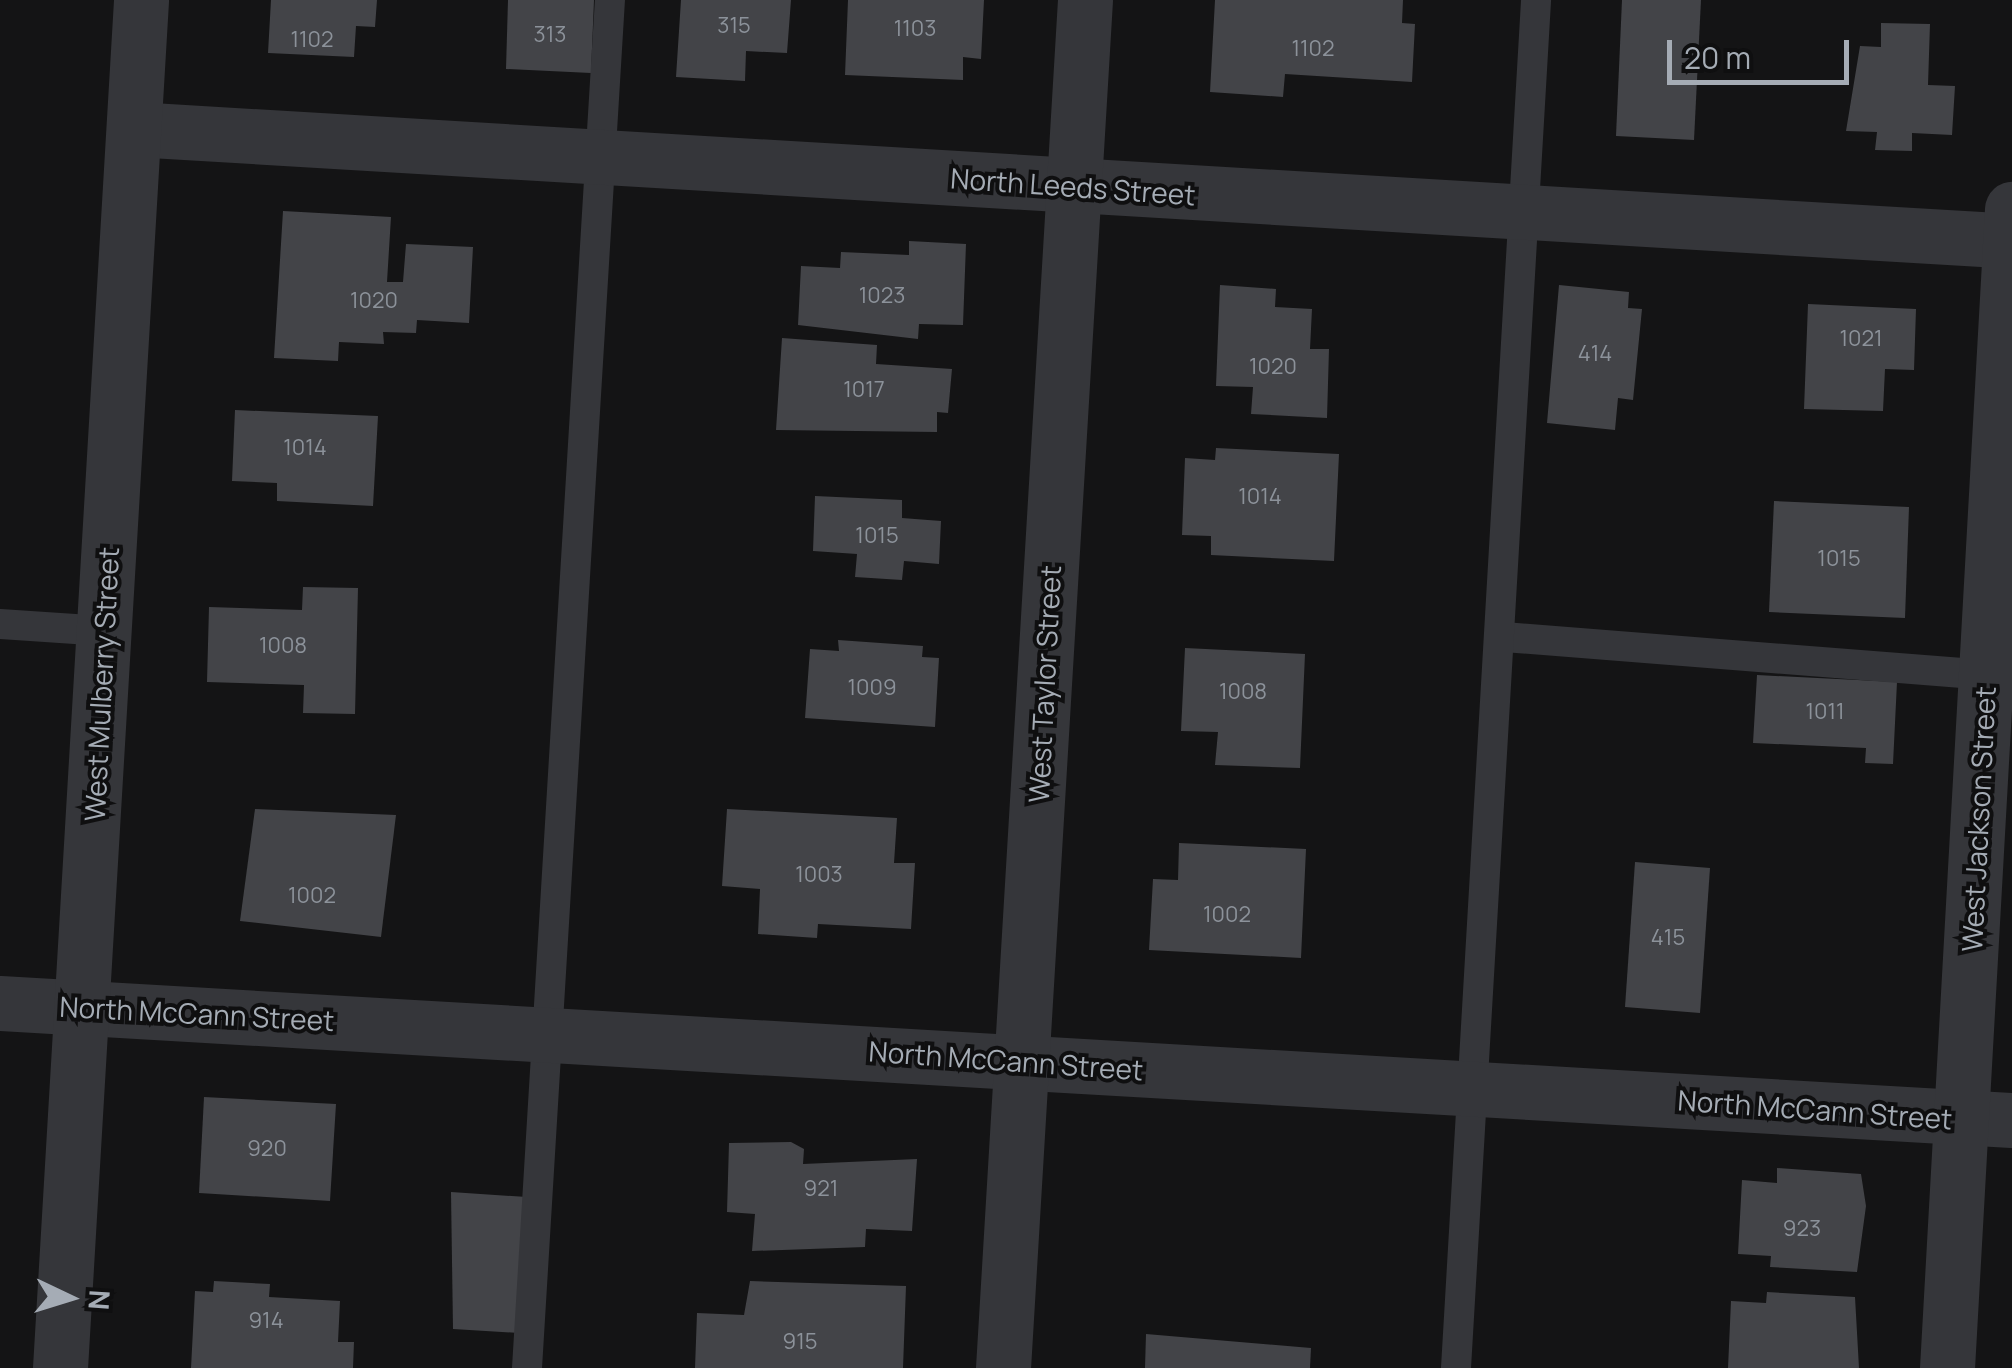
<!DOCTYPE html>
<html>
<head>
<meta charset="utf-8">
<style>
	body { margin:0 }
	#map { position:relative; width:2012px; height:1368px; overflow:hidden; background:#141415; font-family:Manrope,sans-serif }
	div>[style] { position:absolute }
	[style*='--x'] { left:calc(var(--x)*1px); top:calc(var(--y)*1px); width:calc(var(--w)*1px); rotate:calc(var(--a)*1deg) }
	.building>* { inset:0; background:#434448 }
	.service>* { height:30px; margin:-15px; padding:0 15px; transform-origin:15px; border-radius:15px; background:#35363a }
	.minor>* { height:55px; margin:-27.5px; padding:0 27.5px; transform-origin:27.5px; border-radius:27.5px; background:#35363a }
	span { translate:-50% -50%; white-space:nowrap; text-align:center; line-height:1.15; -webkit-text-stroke:8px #0f0f10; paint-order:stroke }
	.number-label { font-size:22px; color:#8c929a }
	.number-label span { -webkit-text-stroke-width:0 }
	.street-label { font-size:28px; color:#a5acb5 }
	.north { position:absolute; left:20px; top:1248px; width:100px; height:100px; -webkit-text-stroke:8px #0f0f10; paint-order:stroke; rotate:94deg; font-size:28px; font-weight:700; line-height:40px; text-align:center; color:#a5acb5 }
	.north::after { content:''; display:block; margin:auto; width:35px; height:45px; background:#a5acb5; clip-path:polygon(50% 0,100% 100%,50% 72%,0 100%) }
	.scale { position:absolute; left:1667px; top:40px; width:182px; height:45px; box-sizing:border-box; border:5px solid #a5acb5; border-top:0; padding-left:12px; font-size:30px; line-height:35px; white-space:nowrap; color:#a5acb5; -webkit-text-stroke:8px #0f0f10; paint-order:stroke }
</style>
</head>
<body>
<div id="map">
	<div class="building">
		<i style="clip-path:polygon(271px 0,377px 0,375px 27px,356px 26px,354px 57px,268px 53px)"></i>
		<i style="clip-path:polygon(508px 0,594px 0,591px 73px,506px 69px)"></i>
		<i style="clip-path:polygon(681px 0,791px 0,787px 53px,746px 51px,745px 81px,676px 77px)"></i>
		<i style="clip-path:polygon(848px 0,984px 0,981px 59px,963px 57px,963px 80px,845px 75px)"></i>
		<i style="clip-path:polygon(1215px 0,1403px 0,1402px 23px,1415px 24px,1412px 82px,1285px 74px,1283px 97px,1210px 92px)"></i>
		<i style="clip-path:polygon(1622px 0,1701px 0,1694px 140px,1616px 136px)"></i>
		<i style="clip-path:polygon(1881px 23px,1930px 24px,1928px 85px,1955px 86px,1952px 135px,1912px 133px,1912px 151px,1875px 150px,1877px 132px,1846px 131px,1860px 46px,1881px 47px)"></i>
		<i style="clip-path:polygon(283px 211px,391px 217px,387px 282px,403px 282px,406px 244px,473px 247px,469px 323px,417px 320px,416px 333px,383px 332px,384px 344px,339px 342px,338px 361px,274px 358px)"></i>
		<i style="clip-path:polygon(909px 241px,966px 244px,963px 325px,919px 324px,918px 339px,798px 325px,801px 266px,840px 268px,841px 252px,909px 255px)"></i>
		<i style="clip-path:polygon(1220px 285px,1276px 289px,1275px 307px,1312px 309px,1310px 349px,1329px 349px,1327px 418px,1251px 414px,1253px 387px,1216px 386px)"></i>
		<i style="clip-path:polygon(1559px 285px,1629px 292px,1628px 308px,1642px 309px,1633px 400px,1618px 398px,1615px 430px,1547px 423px)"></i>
		<i style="clip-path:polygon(1808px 304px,1916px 309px,1914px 370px,1885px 369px,1883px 411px,1804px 409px)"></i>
		<i style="clip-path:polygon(782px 338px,877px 345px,876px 364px,952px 369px,948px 413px,937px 412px,937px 432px,776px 430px)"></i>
		<i style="clip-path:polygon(235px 410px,378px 416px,373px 506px,277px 501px,277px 483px,232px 481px)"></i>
		<i style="clip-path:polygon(1216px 448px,1339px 454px,1334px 561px,1211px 555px,1211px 536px,1182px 535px,1185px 458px,1215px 460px)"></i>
		<i style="clip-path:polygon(815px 496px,902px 500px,902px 518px,941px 521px,939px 564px,904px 561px,902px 580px,855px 577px,857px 554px,813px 551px)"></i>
		<i style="clip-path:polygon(1774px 501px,1909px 507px,1905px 618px,1769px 612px)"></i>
		<i style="clip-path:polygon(303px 587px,358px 588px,355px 714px,303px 713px,304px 685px,207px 682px,209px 607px,302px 610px)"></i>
		<i style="clip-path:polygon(838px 640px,923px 646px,922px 657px,939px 658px,935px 727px,805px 718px,810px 649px,839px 651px)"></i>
		<i style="clip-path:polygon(1185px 648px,1305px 654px,1300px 768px,1215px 765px,1218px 732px,1181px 731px)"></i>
		<i style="clip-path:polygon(1757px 675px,1897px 682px,1893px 764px,1865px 763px,1866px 748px,1753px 743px)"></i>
		<i style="clip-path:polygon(255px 809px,396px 815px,381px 937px,240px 921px)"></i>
		<i style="clip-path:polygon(727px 809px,897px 818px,894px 863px,915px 863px,911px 929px,818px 924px,817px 938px,758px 934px,760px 889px,722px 886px)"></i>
		<i style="clip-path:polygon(1179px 843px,1306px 849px,1301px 958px,1149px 950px,1153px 879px,1178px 880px)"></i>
		<i style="clip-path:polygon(1635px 862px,1710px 868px,1700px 1013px,1625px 1007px)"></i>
		<i style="clip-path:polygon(204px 1097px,336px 1104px,330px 1201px,199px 1193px)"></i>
		<i style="clip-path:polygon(791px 1142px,804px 1149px,803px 1164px,917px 1159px,912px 1231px,866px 1229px,865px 1247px,752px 1251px,755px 1214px,727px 1212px,729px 1143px)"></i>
		<i style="clip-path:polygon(1777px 1168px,1861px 1174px,1866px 1206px,1857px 1272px,1770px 1267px,1771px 1256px,1738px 1254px,1742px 1180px,1777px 1183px)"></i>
		<i style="clip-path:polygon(451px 1192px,527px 1197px,519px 1333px,453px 1329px)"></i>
		<i style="clip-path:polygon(214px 1281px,270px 1284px,269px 1297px,340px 1301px,338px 1342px,354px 1342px,353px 1368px,191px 1368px,195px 1291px,213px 1292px)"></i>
		<i style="clip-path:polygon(750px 1281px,906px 1286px,903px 1368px,695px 1368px,697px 1313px,744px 1315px)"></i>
		<i style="clip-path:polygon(1767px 1292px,1855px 1297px,1859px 1368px,1728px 1368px,1731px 1301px,1766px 1303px)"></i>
		<i style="clip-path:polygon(1146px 1334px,1311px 1348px,1310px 1368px,1145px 1368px)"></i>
	</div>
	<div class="service">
		<i style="--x:0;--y:624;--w:105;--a:3.8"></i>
		<i style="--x:1504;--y:637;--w:498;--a:4.5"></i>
		<i style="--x:527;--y:1368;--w:1371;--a:-86.53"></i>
		<i style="--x:1456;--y:1368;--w:1370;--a:-86.65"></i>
	</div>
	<div class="minor">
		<i style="--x:134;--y:129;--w:1881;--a:3.41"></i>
		<i style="--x:0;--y:1003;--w:2015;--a:3.33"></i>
		<i style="--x:60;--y:1368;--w:1370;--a:-86.61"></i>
		<i style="--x:1003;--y:1368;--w:1370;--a:-86.57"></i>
		<i style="--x:1947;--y:1368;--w:1161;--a:-86.79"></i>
	</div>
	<div class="number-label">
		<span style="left:734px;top:26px">315</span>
		<span style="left:915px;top:29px">1103</span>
		<span style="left:550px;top:35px">313</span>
		<span style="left:312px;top:40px">1102</span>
		<span style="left:1313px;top:49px">1102</span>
		<span style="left:882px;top:296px">1023</span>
		<span style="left:374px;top:301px">1020</span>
		<span style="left:1861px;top:339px">1021</span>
		<span style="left:1595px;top:354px">414</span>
		<span style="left:1273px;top:367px">1020</span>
		<span style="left:864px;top:390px">1017</span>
		<span style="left:305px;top:448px">1014</span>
		<span style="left:1260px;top:497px">1014</span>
		<span style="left:877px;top:536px">1015</span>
		<span style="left:1839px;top:559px">1015</span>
		<span style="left:283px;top:646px">1008</span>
		<span style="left:872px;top:688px">1009</span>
		<span style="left:1243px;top:692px">1008</span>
		<span style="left:1825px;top:712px">1011</span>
		<span style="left:819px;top:875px">1003</span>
		<span style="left:312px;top:896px">1002</span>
		<span style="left:1227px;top:915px">1002</span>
		<span style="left:1668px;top:938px">415</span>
		<span style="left:267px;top:1149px">920</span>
		<span style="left:821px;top:1189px">921</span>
		<span style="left:1802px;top:1229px">923</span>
		<span style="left:266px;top:1321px">914</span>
		<span style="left:800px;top:1342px">915</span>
	</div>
	<div class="street-label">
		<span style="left:1073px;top:186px;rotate:4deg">North Leeds Street</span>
		<span style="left:101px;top:684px;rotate:-87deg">West Mulberry Street</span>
		<span style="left:1044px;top:684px;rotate:-87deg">West Taylor Street</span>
		<span style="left:1978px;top:819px;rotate:-87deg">West Jackson Street</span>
		<span style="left:197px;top:1013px;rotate:3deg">North McCann Street</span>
		<span style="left:1006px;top:1060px;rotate:4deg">North McCann Street</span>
		<span style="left:1815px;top:1109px;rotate:4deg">North McCann Street</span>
	</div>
	<div class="north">N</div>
	<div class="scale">20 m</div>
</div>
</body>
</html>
